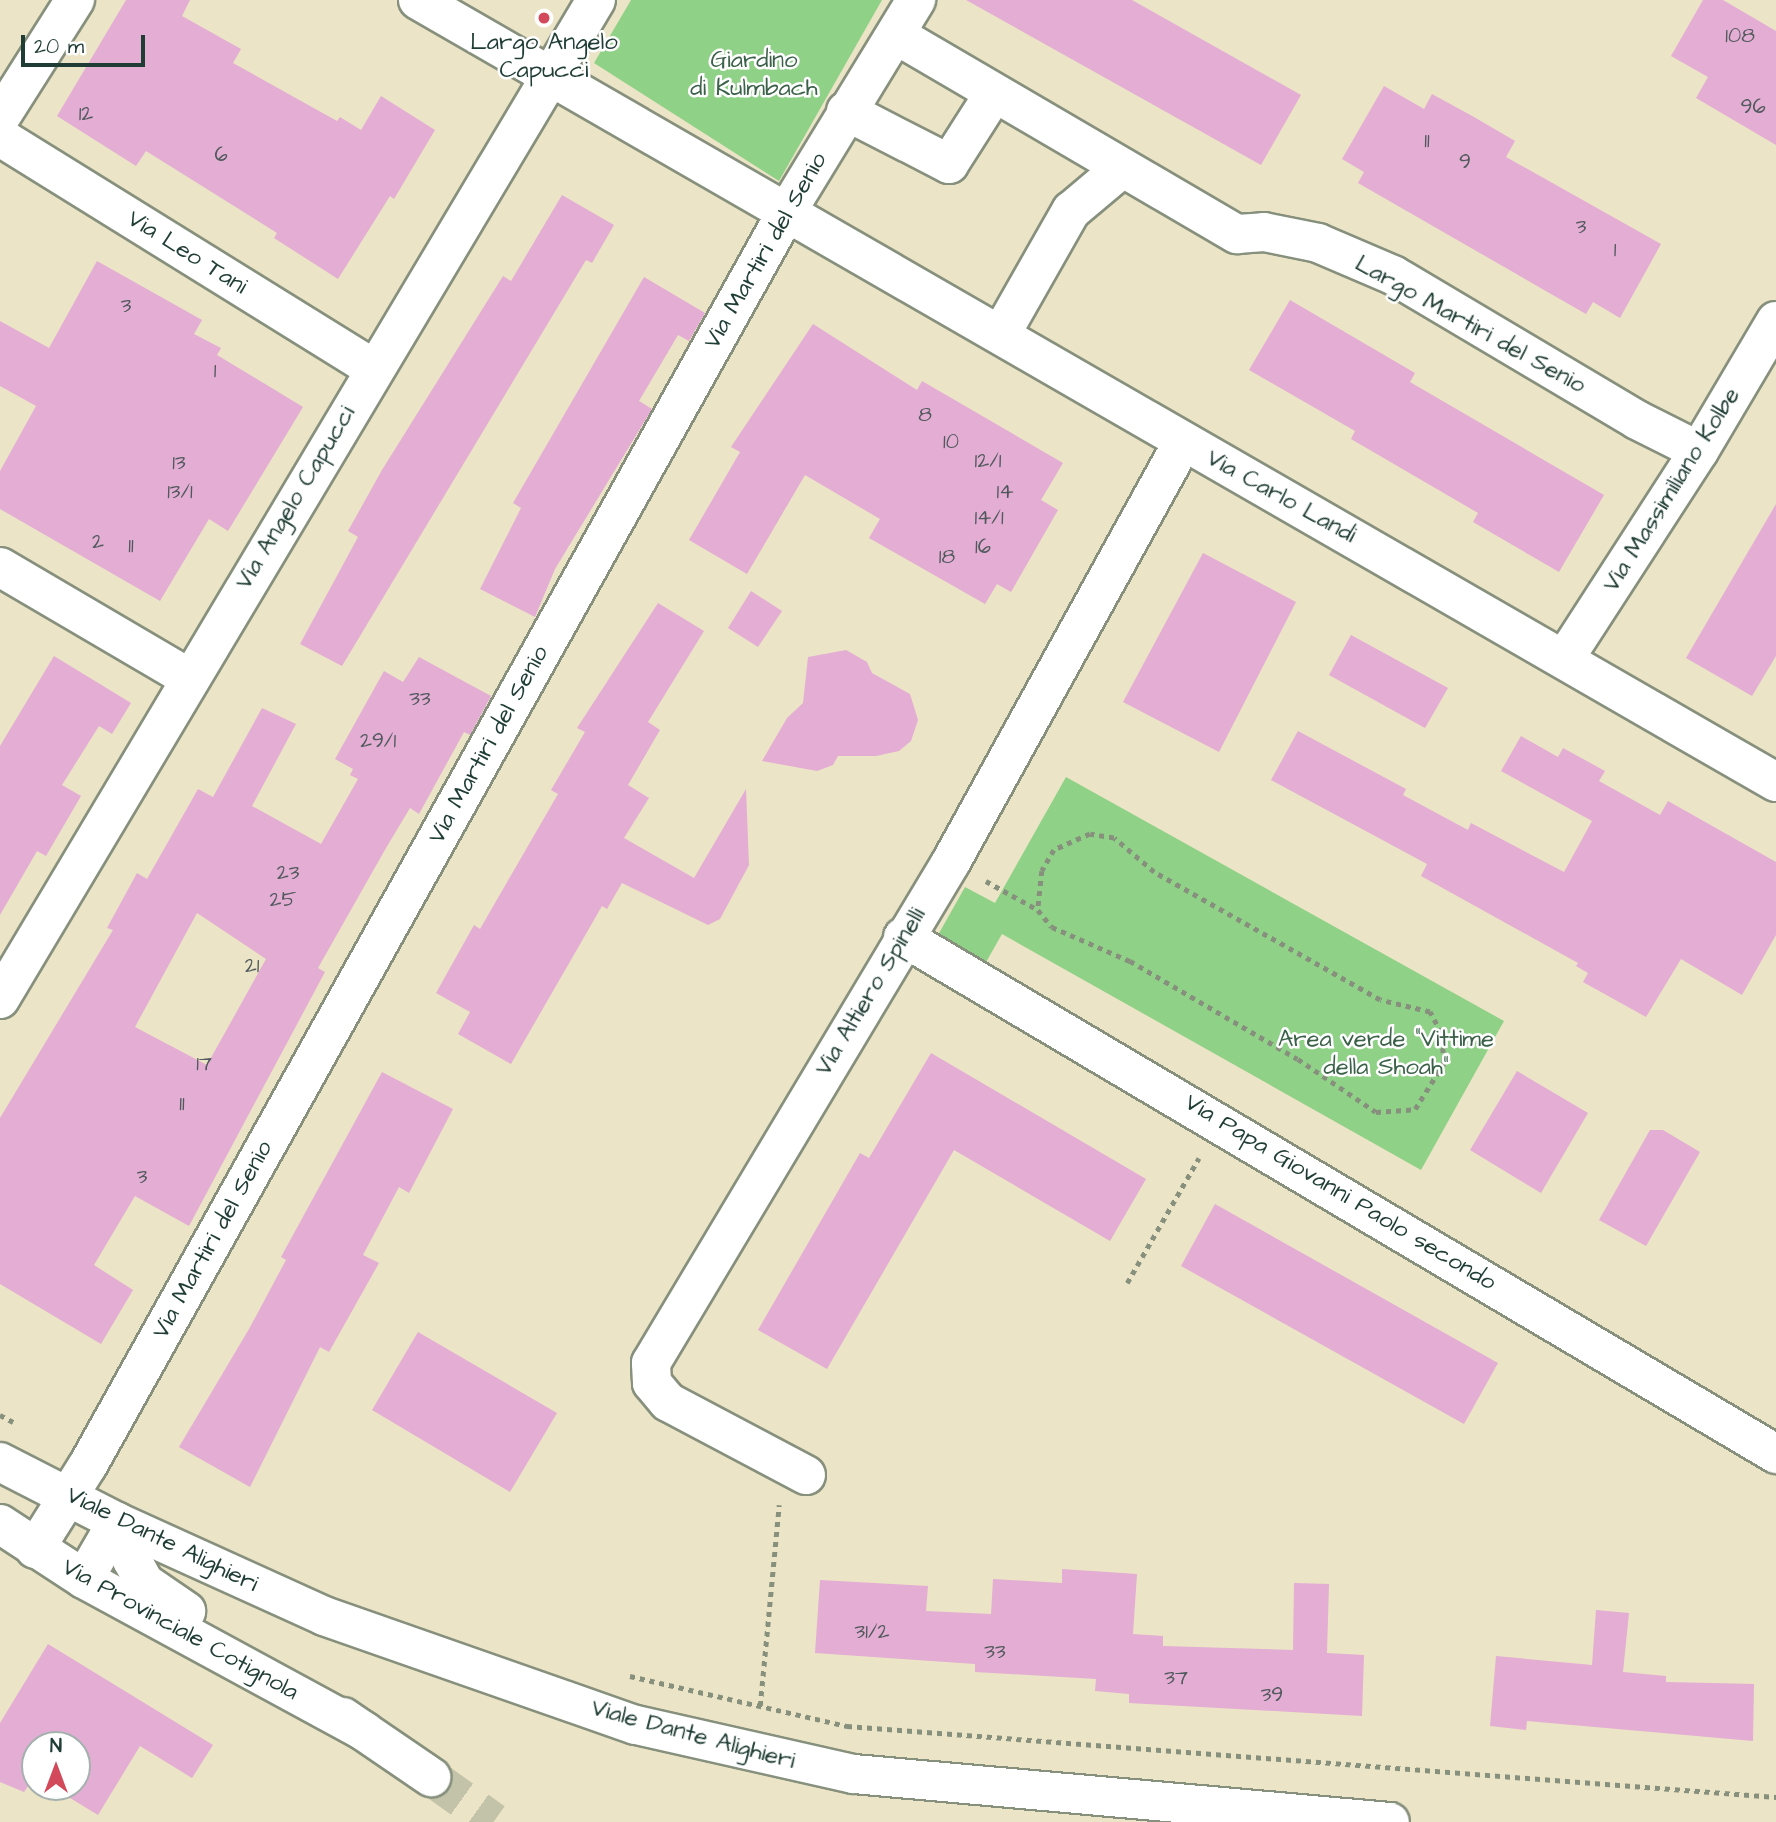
<!DOCTYPE html>
<html>
<head>
<meta charset="utf-8">
<style>
	body { margin:0 }
	#map { position:relative; width:1776px; height:1822px; overflow:hidden; background:#ece4c6; font-family:"Architects Daughter",sans-serif }
	div>[style] { position:absolute }
	[style*='--x'] { left:calc(var(--x)*1px); top:calc(var(--y)*1px); width:calc(var(--w)*1px); rotate:calc(var(--a)*1deg) }
	.green>* { inset:0; background:#90d188 }
	.building>* { inset:0; background:#e3add4 }
	.secondary-tunnel>* { height:38px; margin-top:-19px; transform-origin:0; background:repeating-linear-gradient(90deg,#c3c3a9 0 38px,transparent 0 57px) }
	.path>* { height:4.5px; margin-top:-2.25px; transform-origin:0; background:repeating-linear-gradient(90deg,#86907d 0 5px,transparent 0 10px) }
	.roads { filter:drop-shadow(2px 0 #86907d) drop-shadow(-2px 0 #86907d) drop-shadow(0 2px #86907d) drop-shadow(0 -2px #86907d) }
	.street>* { height:38px; margin:-19px; padding:0 19px; transform-origin:19px; border-radius:19px; background:#fff }
	.secondary>* { height:38px; margin:-19px; padding:0 19px; transform-origin:19px; border-radius:19px; background:#fff }
	.dots>* { width:19px; height:19px; translate:-50% -50%; box-sizing:border-box; border:4px solid #fff; border-radius:50% }
	span { translate:-50% -50%; white-space:nowrap; text-align:center; line-height:1.15; -webkit-text-stroke:5px #fff; paint-order:stroke }
	.number-label { font-size:21px; color:#50595c }
	.number-label span { -webkit-text-stroke-width:0 }
	.poi-label { font-size:24px; color:#1f3d34 }
	.park-label { font-size:24px; color:#3b6249 }
	.street-label { font-size:24px; color:#1f3d34 }
	.north { position:absolute; left:21px; top:1731px; width:70px; height:70px; box-sizing:border-box; background:#fff; border:2px solid #a5b1ae; border-radius:50%; rotate:0deg; font-size:19px; font-weight:700; line-height:28px; text-align:center; color:#1f3d34 }
	.north::after { content:''; display:block; margin:auto; width:24px; height:32px; background:#d1495b; clip-path:polygon(50% 0,100% 100%,50% 72%,0 100%) }
	.scale { position:absolute; left:21px; top:35px; width:124px; height:32px; box-sizing:border-box; border:4px solid #1f3d34; border-top:0; padding-left:9px; font-size:21px; line-height:24px; white-space:nowrap; color:#1f3d34; -webkit-text-stroke:5px #fff; paint-order:stroke }
</style>
</head>
<body>
<div id="map">
	<div class="green">
		<i style="clip-path:polygon(631px 0,882px 0,779px 181px,594px 63px)"></i>
		<i style="clip-path:polygon(1066px 777px,1504px 1021px,1421px 1170px,1002px 934px,985px 964px,938px 935px,965px 887px,995px 903px)"></i>
	</div>
	<div class="building">
		<i style="clip-path:polygon(126px 0,190px 0,182px 16px,241px 49px,233px 63px,337px 121px,340px 117px,361px 130px,381px 96px,435px 130px,394px 199px,390px 196px,338px 279px,274px 238px,277px 233px,146px 151px,136px 166px,57px 116px)"></i>
		<i style="clip-path:polygon(966px 0,1132px 0,1301px 95px,1261px 165px)"></i>
		<i style="clip-path:polygon(1703px 0,1723px 0,1776px 31px,1776px 145px,1696px 98px,1708px 77px,1671px 56px)"></i>
		<i style="clip-path:polygon(1384px 86px,1424px 109px,1432px 94px,1474px 117px,1515px 141px,1506px 157px,1661px 244px,1620px 318px,1593px 302px,1586px 314px,1358px 183px,1364px 172px,1342px 159px)"></i>
		<i style="clip-path:polygon(562px 195px,614px 225px,592px 263px,586px 260px,342px 666px,300px 644px,358px 537px,348px 531px,382px 470px,503px 276px,511px 281px)"></i>
		<i style="clip-path:polygon(97px 261px,202px 320px,194px 334px,221px 348px,217px 355px,303px 407px,228px 531px,209px 519px,160px 601px,0 509px,0 471px,36px 406px,0 386px,0 321px,49px 348px)"></i>
		<i style="clip-path:polygon(644px 277px,705px 313px,689px 341px,678px 335px,639px 401px,652px 409px,555px 569px,535px 617px,480px 589px,521px 508px,513px 503px)"></i>
		<i style="clip-path:polygon(1290px 300px,1415px 373px,1410px 382px,1604px 495px,1559px 572px,1473px 522px,1478px 513px,1351px 439px,1355px 431px,1249px 370px)"></i>
		<i style="clip-path:polygon(813px 324px,917px 390px,922px 381px,1063px 463px,1041px 500px,1058px 510px,1011px 592px,997px 584px,985px 604px,869px 538px,880px 519px,805px 475px,747px 574px,689px 540px,740px 452px,731px 447px)"></i>
		<i style="clip-path:polygon(1776px 504px,1776px 656px,1752px 696px,1686px 658px)"></i>
		<i style="clip-path:polygon(1203px 553px,1296px 602px,1219px 752px,1123px 702px)"></i>
		<i style="clip-path:polygon(751px 591px,782px 611px,758px 647px,728px 628px)"></i>
		<i style="clip-path:polygon(658px 603px,704px 631px,648px 722px,660px 730px,628px 785px,649px 798px,624px 838px,694px 878px,746px 789px,749px 865px,720px 919px,708px 925px,622px 883px,607px 909px,602px 906px,511px 1064px,458px 1034px,470px 1012px,436px 993px,474px 925px,480px 929px,558px 794px,551px 790px,585px 732px,577px 728px)"></i>
		<i style="clip-path:polygon(1351px 635px,1448px 688px,1425px 728px,1329px 675px)"></i>
		<i style="clip-path:polygon(846px 650px,867px 662px,872px 673px,910px 694px,918px 720px,911px 741px,899px 751px,876px 756px,838px 756px,833px 765px,817px 771px,762px 761px,787px 718px,803px 703px,808px 657px)"></i>
		<i style="clip-path:polygon(54px 656px,131px 703px,112px 734px,99px 726px,62px 785px,81px 796px,46px 856px,37px 851px,0 915px,0 746px)"></i>
		<i style="clip-path:polygon(evenodd,419px 657px,491px 696px,470px 735px,464px 732px,419px 814px,410px 808px,386px 848px,318px 968px,325px 972px,189px 1226px,135px 1196px,94px 1265px,133px 1290px,101px 1344px,0 1284px,0 1118px,113px 930px,107px 928px,137px 873px,147px 879px,198px 789px,213px 797px,262px 708px,296px 724px,252px 806px,321px 844px,358px 779px,350px 775px,353px 769px,335px 759px,384px 671px,403px 682px,419px 657px,197px 913px,266px 959px,207px 1065px,135px 1027px,197px 913px)"></i>
		<i style="clip-path:polygon(1298px 731px,1406px 789px,1403px 795px,1468px 830px,1471px 823px,1564px 872px,1592px 821px,1501px 771px,1521px 736px,1558px 757px,1563px 748px,1605px 771px,1599px 781px,1660px 815px,1668px 801px,1776px 862px,1776px 935px,1742px 995px,1681px 959px,1646px 1017px,1583px 982px,1588px 973px,1576px 966px,1578px 963px,1421px 876px,1427px 864px,1271px 780px)"></i>
		<i style="clip-path:polygon(931px 1053px,1146px 1179px,1110px 1241px,954px 1150px,827px 1369px,758px 1330px,860px 1153px,869px 1158px)"></i>
		<i style="clip-path:polygon(1517px 1071px,1588px 1113px,1541px 1193px,1470px 1150px)"></i>
		<i style="clip-path:polygon(382px 1072px,453px 1109px,409px 1193px,399px 1187px,363px 1255px,379px 1263px,329px 1352px,320px 1347px,250px 1487px,179px 1447px,249px 1329px,286px 1260px,281px 1257px)"></i>
		<i style="clip-path:polygon(1650px 1130px,1663px 1130px,1700px 1152px,1646px 1246px,1599px 1220px)"></i>
		<i style="clip-path:polygon(1215px 1204px,1498px 1363px,1464px 1424px,1181px 1266px)"></i>
		<i style="clip-path:polygon(418px 1332px,557px 1413px,510px 1492px,372px 1410px)"></i>
		<i style="clip-path:polygon(1062px 1569px,1137px 1574px,1133px 1634px,1163px 1636px,1163px 1646px,1293px 1650px,1294px 1583px,1329px 1584px,1327px 1653px,1364px 1655px,1362px 1716px,1129px 1703px,1129px 1694px,1095px 1691px,1096px 1679px,975px 1672px,975px 1664px,815px 1653px,820px 1580px,928px 1586px,926px 1611px,991px 1614px,993px 1579px,1062px 1583px)"></i>
		<i style="clip-path:polygon(1596px 1610px,1629px 1613px,1623px 1672px,1666px 1676px,1666px 1682px,1754px 1684px,1753px 1741px,1527px 1721px,1526px 1730px,1490px 1726px,1496px 1656px,1592px 1665px)"></i>
		<i style="clip-path:polygon(48px 1644px,213px 1745px,192px 1778px,140px 1746px,98px 1815px,52px 1787px,77px 1787px,77px 1745px,35px 1745px,35px 1776px,24px 1792px,0 1782px,0 1723px)"></i>
	</div>
	<div class="secondary-tunnel">
		<i style="--x:431;--y:1777;--w:77;--a:35.5"></i>
	</div>
	<div class="path">
		<i style="--x:986;--y:881;--w:60;--a:29.1"></i>
		<i style="--x:1038;--y:910;--w:22;--a:51"></i>
		<i style="--x:1052;--y:927;--w:85;--a:23.6"></i>
		<i style="--x:1130;--y:961;--w:194;--a:30.3"></i>
		<i style="--x:1298;--y:1059;--w:94;--a:34.2"></i>
		<i style="--x:1376;--y:1112;--w:39;--a:-4"></i>
		<i style="--x:1415;--y:1109;--w:54;--a:-57.8"></i>
		<i style="--x:1444;--y:1063;--w:30;--a:-96"></i>
		<i style="--x:1441;--y:1033;--w:24;--a:-118"></i>
		<i style="--x:1430;--y:1012;--w:51;--a:-166.5"></i>
		<i style="--x:1380;--y:1000;--w:260;--a:-150.5"></i>
		<i style="--x:1154;--y:872;--w:52;--a:-139.6"></i>
		<i style="--x:1114;--y:838;--w:24;--a:-171"></i>
		<i style="--x:1090;--y:834;--w:39;--a:156"></i>
		<i style="--x:1054;--y:850;--w:24;--a:120"></i>
		<i style="--x:1042;--y:871;--w:39;--a:96"></i>
		<i style="--x:1127;--y:1283;--w:144;--a:-60.1"></i>
		<i style="--x:0;--y:1415;--w:15;--a:28"></i>
		<i style="--x:630;--y:1676;--w:223;--a:13"></i>
		<i style="--x:847;--y:1726;--w:932;--a:4.37"></i>
		<i style="--x:760;--y:1706;--w:202;--a:-84.6"></i>
	</div>
	<div class="roads">
		<div class="street">
			<i style="--x:418;--y:0;--w:1567;--a:29.94"></i>
			<i style="--x:896;--y:35;--w:395;--a:30.3"></i>
			<i style="--x:1237;--y:234;--w:27;--a:-4"></i>
			<i style="--x:1264;--y:232;--w:55;--a:11.5"></i>
			<i style="--x:1318;--y:243;--w:82;--a:23.1"></i>
			<i style="--x:1393;--y:275;--w:284;--a:30.7"></i>
			<i style="--x:1637;--y:420;--w:69;--a:26.6"></i>
			<i style="--x:846;--y:111;--w:116;--a:27.2"></i>
			<i style="--x:949;--y:164;--w:82;--a:-57.5"></i>
			<i style="--x:0;--y:118;--w:140;--a:-57.6"></i>
			<i style="--x:0;--y:137;--w:440;--a:31.8"></i>
			<i style="--x:1001;--y:334;--w:142;--a:-60.4"></i>
			<i style="--x:1071;--y:211;--w:67;--a:-40.1"></i>
			<i style="--x:0;--y:567;--w:219;--a:30.4"></i>
			<i style="--x:1565;--y:658;--w:247;--a:-57.1"></i>
			<i style="--x:1699;--y:451;--w:151;--a:-59.4"></i>
			<i style="--x:903;--y:937;--w:1015;--a:30.63"></i>
			<i style="--x:0;--y:999;--w:1163;--a:-59.18"></i>
			<i style="--x:806;--y:1475;--w:156;--a:-152.1"></i>
			<i style="--x:668;--y:1402;--w:25;--a:-130"></i>
			<i style="--x:652;--y:1383;--w:20;--a:-93"></i>
			<i style="--x:651;--y:1363;--w:584;--a:-59.09"></i>
			<i style="--x:951;--y:862;--w:480;--a:-61.1"></i>
			<i style="--x:35;--y:1549;--w:99;--a:-57.8"></i>
			<i style="--x:88;--y:1465;--w:1433;--a:-60.86"></i>
			<i style="--x:786;--y:213;--w:250;--a:-58.6"></i>
			<i style="--x:84;--y:1579;--w:66;--a:-59.9"></i>
		</div>
		<div class="secondary">
			<i style="--x:0;--y:1462;--w:131;--a:27.1"></i>
			<i style="--x:117;--y:1522;--w:227;--a:24.4"></i>
			<i style="--x:324;--y:1616;--w:330;--a:19.3"></i>
			<i style="--x:636;--y:1725;--w:223;--a:12.7"></i>
			<i style="--x:854;--y:1774;--w:538;--a:5.12"></i>
			<i style="--x:0;--y:1524;--w:100;--a:33.2"></i>
			<i style="--x:84;--y:1579;--w:319;--a:28.5"></i>
			<i style="--x:133;--y:1530;--w:30;--a:92"></i>
			<i style="--x:132;--y:1560;--w:26;--a:61"></i>
			<i style="--x:145;--y:1583;--w:50;--a:34.3"></i>
			<i style="--x:343;--y:1717;--w:107;--a:34.3"></i>
		</div>
	</div>
	<div class="dots">
		<i style="left:544px;top:18px;background:#d1495b"></i>
	</div>
	<div class="number-label">
		<span style="left:1740px;top:36px">108</span>
		<span style="left:1753px;top:107px">96</span>
		<span style="left:86px;top:114px">12</span>
		<span style="left:1427px;top:141px">11</span>
		<span style="left:221px;top:155px">6</span>
		<span style="left:1465px;top:162px">9</span>
		<span style="left:1581px;top:227px">3</span>
		<span style="left:1615px;top:250px">1</span>
		<span style="left:126px;top:306px">3</span>
		<span style="left:215px;top:371px">1</span>
		<span style="left:925px;top:415px">8</span>
		<span style="left:951px;top:442px">10</span>
		<span style="left:988px;top:461px">12/1</span>
		<span style="left:179px;top:463px">13</span>
		<span style="left:180px;top:492px">13/1</span>
		<span style="left:1005px;top:492px">14</span>
		<span style="left:989px;top:518px">14/1</span>
		<span style="left:98px;top:542px">2</span>
		<span style="left:131px;top:546px">11</span>
		<span style="left:983px;top:547px">16</span>
		<span style="left:947px;top:557px">18</span>
		<span style="left:420px;top:699px">33</span>
		<span style="left:378px;top:741px">29/1</span>
		<span style="left:288px;top:873px">23</span>
		<span style="left:283px;top:900px">25</span>
		<span style="left:252px;top:966px">21</span>
		<span style="left:204px;top:1064px">17</span>
		<span style="left:182px;top:1104px">11</span>
		<span style="left:142px;top:1177px">3</span>
		<span style="left:872px;top:1632px">31/2</span>
		<span style="left:995px;top:1652px">33</span>
		<span style="left:1176px;top:1678px">37</span>
		<span style="left:1272px;top:1695px">39</span>
	</div>
	<div class="poi-label">
		<span style="left:544px;top:57px">Largo Angelo<br>Capucci</span>
	</div>
	<div class="park-label">
		<span style="left:754px;top:75px">Giardino<br>di Kulmbach</span>
		<span style="left:1386px;top:1054px">Area verde "Vittime<br>della Shoah"</span>
	</div>
	<div class="street-label">
		<span style="left:766px;top:251px;rotate:-60deg">Via Martiri del Senio</span>
		<span style="left:187px;top:253px;rotate:32deg">Via Leo Tani</span>
		<span style="left:1470px;top:325px;rotate:29deg">Largo Martiri del Senio</span>
		<span style="left:1672px;top:490px;rotate:-58deg">Via Massimiliano Kolbe</span>
		<span style="left:1281px;top:497px;rotate:29deg">Via Carlo Landi</span>
		<span style="left:296px;top:498px;rotate:-59deg">Via Angelo Capucci</span>
		<span style="left:489px;top:745px;rotate:-61deg">Via Martiri del Senio</span>
		<span style="left:871px;top:992px;rotate:-59deg">Via Altiero Spinelli</span>
		<span style="left:1340px;top:1193px;rotate:31deg">Via Papa Giovanni Paolo secondo</span>
		<span style="left:213px;top:1240px;rotate:-61deg">Via Martiri del Senio</span>
		<span style="left:162px;top:1540px;rotate:26deg">Viale Dante Alighieri</span>
		<span style="left:180px;top:1630px;rotate:29deg">Via Provinciale Cotignola</span>
		<span style="left:693px;top:1735px;rotate:15deg">Viale Dante Alighieri</span>
	</div>
	<div class="north">N</div>
	<div class="scale">20 m</div>
</div>
</body>
</html>
